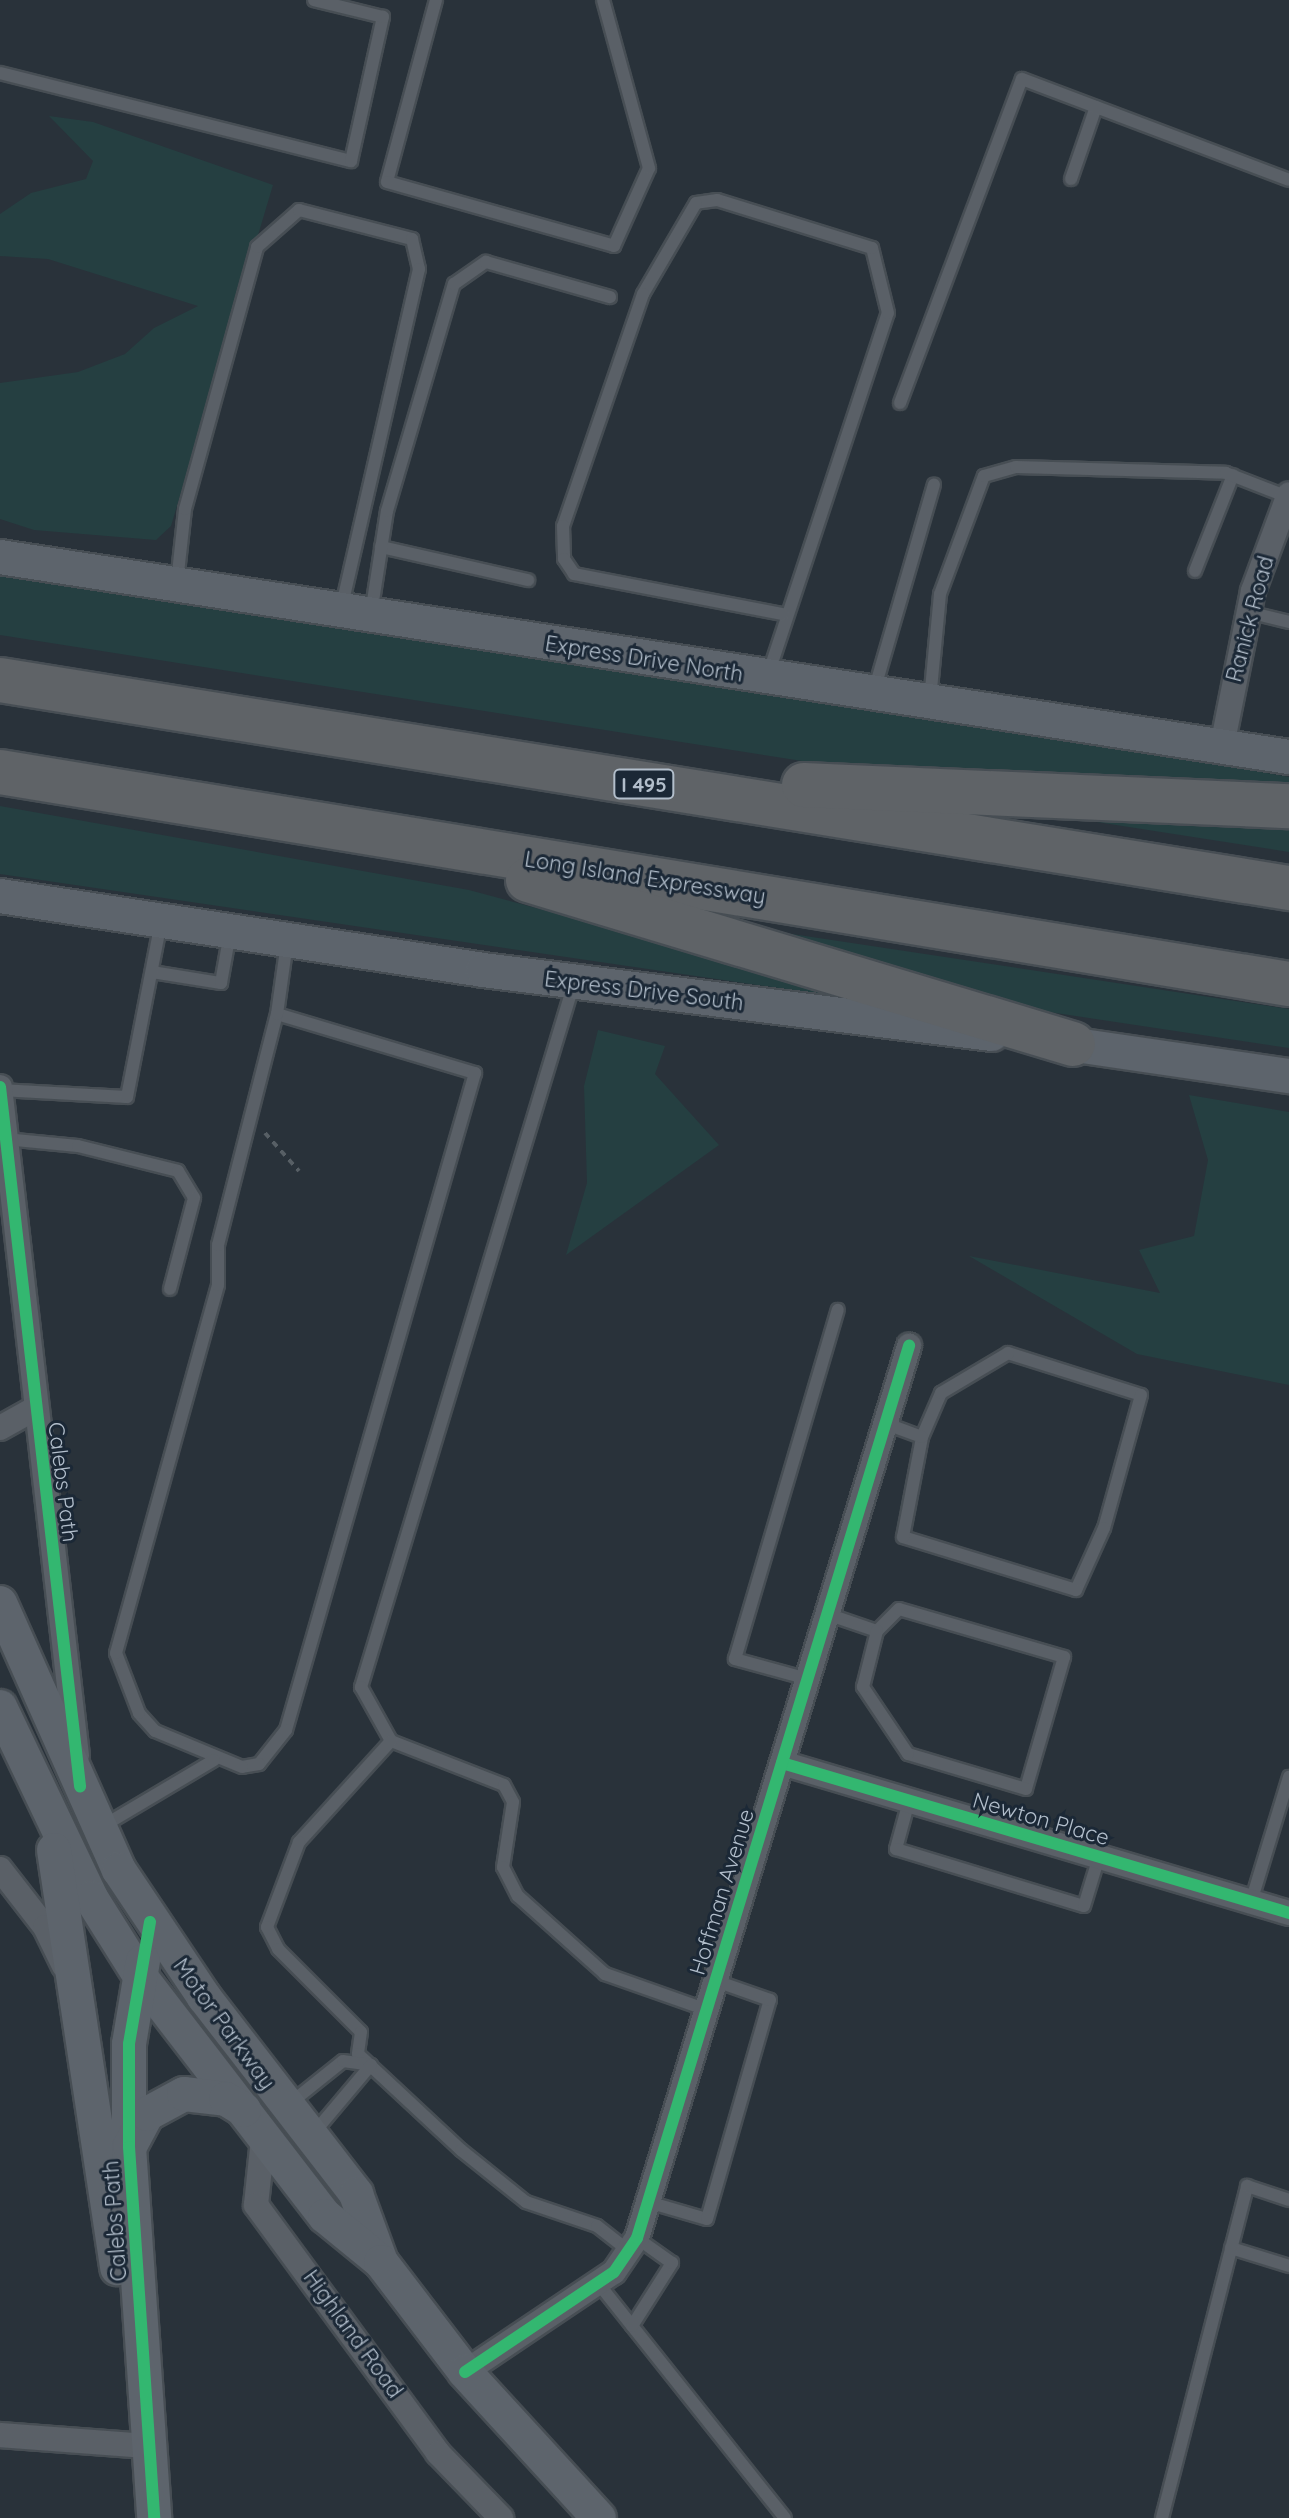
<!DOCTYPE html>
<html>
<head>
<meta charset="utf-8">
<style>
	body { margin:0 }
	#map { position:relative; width:1289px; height:2518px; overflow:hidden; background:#29323a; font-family:Quicksand,sans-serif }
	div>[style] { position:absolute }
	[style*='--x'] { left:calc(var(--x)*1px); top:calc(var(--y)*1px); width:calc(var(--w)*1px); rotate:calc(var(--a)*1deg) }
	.green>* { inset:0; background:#253f41 }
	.path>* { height:4px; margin-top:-2px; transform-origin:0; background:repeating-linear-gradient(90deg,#575f65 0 6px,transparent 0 12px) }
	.roads { filter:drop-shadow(2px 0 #474e54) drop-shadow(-2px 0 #474e54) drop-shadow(0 2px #474e54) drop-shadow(0 -2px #474e54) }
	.lane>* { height:12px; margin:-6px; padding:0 6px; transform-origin:6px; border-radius:6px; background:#5a6067 }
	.street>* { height:24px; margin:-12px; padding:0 12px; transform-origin:12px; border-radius:12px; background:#5a6067 }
	.secondary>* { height:34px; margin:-17px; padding:0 17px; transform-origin:17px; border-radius:17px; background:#5d646c }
	.highway>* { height:44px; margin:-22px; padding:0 22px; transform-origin:22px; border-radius:22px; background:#5f6367 }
	.cycleway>* { height:12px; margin:-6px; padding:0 6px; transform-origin:6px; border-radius:6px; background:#33b770 }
	span { translate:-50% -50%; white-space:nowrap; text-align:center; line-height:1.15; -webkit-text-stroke:6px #1b2836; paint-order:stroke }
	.shield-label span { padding:2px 6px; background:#1b2836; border:2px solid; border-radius:6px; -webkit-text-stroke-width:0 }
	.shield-label { font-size:20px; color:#b2becb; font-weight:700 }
	.street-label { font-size:22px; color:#b2becb }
</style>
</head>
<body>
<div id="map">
	<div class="green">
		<i style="clip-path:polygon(49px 116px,93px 122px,273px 185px,171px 526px,156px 540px,34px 530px,0 519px,0 383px,78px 372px,125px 354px,154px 328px,198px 306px,48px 259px,0 256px,0 214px,31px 193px,86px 179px,93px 161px)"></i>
		<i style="clip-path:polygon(0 570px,1086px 740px,1289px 777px,1289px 793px,802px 761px,0 635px)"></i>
		<i style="clip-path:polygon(0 806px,469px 890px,836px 988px,833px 996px,0 874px)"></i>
		<i style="clip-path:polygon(1026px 811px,1289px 819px,1289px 852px)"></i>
		<i style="clip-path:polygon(772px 931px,1289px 1009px,1289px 1048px,1009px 1006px)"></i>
		<i style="clip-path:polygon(598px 1030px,665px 1046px,655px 1074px,719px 1145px,566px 1255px,587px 1183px,584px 1086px)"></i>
		<i style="clip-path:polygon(1189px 1095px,1289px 1112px,1289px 1385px,1137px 1354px,969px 1256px,1160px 1293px,1139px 1250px,1194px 1236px,1208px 1160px)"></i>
	</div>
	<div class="path">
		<i style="--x:265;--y:1133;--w:51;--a:48.2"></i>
	</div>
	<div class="roads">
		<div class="lane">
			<i style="--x:436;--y:0;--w:188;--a:105.1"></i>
			<i style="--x:387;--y:182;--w:236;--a:15.7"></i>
			<i style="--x:614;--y:246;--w:85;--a:-65.8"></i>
			<i style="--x:649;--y:168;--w:174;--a:-105.3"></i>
			<i style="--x:0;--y:73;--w:362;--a:14.1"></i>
			<i style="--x:351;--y:161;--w:148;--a:-77.5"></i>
			<i style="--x:383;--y:17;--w:71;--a:-166.2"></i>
			<i style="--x:1071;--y:179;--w:76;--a:-70.9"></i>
			<i style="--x:900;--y:403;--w:346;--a:-69.4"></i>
			<i style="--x:1022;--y:79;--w:285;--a:20.7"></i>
			<i style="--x:381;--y:547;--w:151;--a:12.7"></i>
			<i style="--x:1195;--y:571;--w:103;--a:-68.4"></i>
			<i style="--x:177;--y:582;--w:73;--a:-83.7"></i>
			<i style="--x:185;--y:509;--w:272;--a:-74.6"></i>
			<i style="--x:257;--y:247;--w:56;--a:-41.4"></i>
			<i style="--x:299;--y:210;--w:117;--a:14.4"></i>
			<i style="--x:412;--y:239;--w:31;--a:77"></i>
			<i style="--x:419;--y:269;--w:349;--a:102.9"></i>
			<i style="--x:1248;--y:612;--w:42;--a:13.7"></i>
			<i style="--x:371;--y:614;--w:104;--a:-81.2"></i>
			<i style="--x:387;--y:511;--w:237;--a:-73.6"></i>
			<i style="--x:454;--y:284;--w:39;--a:-35"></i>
			<i style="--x:486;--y:262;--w:129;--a:15.8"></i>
			<i style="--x:768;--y:675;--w:381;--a:-71.7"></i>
			<i style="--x:888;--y:313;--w:67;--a:-103.8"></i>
			<i style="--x:872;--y:248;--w:162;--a:-162.8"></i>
			<i style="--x:717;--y:200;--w:21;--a:172"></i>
			<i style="--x:696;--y:203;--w:105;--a:120.2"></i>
			<i style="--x:643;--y:294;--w:245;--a:109"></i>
			<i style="--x:563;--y:526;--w:33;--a:88"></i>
			<i style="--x:564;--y:559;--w:18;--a:56"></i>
			<i style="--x:574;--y:574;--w:212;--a:10.9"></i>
			<i style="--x:874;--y:691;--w:215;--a:-73.8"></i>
			<i style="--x:930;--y:700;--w:106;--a:-84.6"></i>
			<i style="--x:940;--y:594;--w:126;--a:-69.6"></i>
			<i style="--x:984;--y:476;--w:33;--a:-16"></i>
			<i style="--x:1016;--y:467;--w:210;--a:1.6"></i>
			<i style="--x:1226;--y:473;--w:66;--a:21.2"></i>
			<i style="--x:152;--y:972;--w:70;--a:9.1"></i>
			<i style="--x:221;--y:983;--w:51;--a:-79.8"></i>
			<i style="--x:574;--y:983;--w:736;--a:106.83"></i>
			<i style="--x:361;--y:1687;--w:62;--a:60.9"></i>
			<i style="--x:391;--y:1741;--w:121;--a:21.3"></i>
			<i style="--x:504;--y:1785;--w:19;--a:62"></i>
			<i style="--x:513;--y:1802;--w:66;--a:98.7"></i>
			<i style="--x:503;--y:1867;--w:33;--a:63"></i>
			<i style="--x:518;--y:1896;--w:117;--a:41.9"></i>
			<i style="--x:605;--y:1974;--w:108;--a:19.4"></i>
			<i style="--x:277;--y:1014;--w:207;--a:16.6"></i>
			<i style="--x:475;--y:1073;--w:684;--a:106.05"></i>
			<i style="--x:286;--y:1730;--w:43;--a:128.5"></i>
			<i style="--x:259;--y:1764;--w:17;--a:170"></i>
			<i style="--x:242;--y:1767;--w:94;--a:-157.5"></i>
			<i style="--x:155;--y:1731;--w:24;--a:-132"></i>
			<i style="--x:139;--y:1713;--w:64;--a:-111"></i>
			<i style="--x:116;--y:1653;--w:382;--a:-74.5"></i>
			<i style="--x:218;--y:1285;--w:40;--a:-90"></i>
			<i style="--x:218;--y:1245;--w:238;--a:-75.7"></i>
			<i style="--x:277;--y:1014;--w:72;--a:-82"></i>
			<i style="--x:0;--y:1090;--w:127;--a:3.2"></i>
			<i style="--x:127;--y:1097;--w:178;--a:-79"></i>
			<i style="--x:5;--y:1139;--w:73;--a:5.5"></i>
			<i style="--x:78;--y:1146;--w:103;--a:14"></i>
			<i style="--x:178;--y:1171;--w:31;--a:59"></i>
			<i style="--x:194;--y:1198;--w:94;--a:104.8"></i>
			<i style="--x:1008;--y:1353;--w:139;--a:17.5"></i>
			<i style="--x:1141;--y:1395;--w:138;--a:105.5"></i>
			<i style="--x:1104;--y:1528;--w:68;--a:114.3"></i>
			<i style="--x:1076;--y:1590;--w:181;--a:-163"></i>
			<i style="--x:903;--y:1537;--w:102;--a:-79.2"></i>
			<i style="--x:922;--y:1437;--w:48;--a:-66.6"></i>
			<i style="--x:941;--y:1393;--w:78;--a:-30.8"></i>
			<i style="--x:884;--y:1423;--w:40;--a:20.2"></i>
			<i style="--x:827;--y:1614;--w:53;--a:18.8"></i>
			<i style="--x:877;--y:1631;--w:31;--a:-45"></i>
			<i style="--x:899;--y:1609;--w:172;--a:16.2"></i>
			<i style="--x:1064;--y:1657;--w:137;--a:106.1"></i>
			<i style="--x:1026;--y:1789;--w:123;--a:-163.5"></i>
			<i style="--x:908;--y:1754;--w:81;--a:-123.9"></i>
			<i style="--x:863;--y:1687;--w:58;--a:-76"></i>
			<i style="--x:808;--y:1679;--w:76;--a:-164.7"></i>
			<i style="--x:735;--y:1659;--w:364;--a:-73.6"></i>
			<i style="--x:391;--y:1741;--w:137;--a:132.3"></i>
			<i style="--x:299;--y:1842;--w:91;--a:110.6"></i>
			<i style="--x:267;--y:1927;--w:25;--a:63"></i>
			<i style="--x:278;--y:1949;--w:117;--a:45"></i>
			<i style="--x:361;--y:2032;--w:22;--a:98"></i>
			<i style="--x:358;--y:2054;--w:141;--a:43"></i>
			<i style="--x:461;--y:2150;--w:83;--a:38.7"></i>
			<i style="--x:526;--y:2202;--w:75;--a:18.7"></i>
			<i style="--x:597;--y:2226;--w:41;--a:38"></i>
			<i style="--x:909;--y:1801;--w:50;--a:105.2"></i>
			<i style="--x:896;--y:1849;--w:196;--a:16.9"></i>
			<i style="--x:1084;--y:1906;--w:51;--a:-73"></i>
			<i style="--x:103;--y:1826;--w:129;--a:-30.7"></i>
			<i style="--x:1251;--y:1902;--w:131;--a:-73.1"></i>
			<i style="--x:288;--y:2105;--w:70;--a:-38.7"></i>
			<i style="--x:343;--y:2061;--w:28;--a:8"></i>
			<i style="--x:371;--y:2065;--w:92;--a:130.1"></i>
			<i style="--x:648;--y:2202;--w:61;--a:16.1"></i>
			<i style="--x:707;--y:2219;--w:228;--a:-74"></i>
			<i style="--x:770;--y:2000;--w:57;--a:-160.6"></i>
			<i style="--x:1231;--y:2248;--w:61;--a:17.2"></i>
			<i style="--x:598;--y:2283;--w:300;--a:51.5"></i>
			<i style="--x:632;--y:2326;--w:75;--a:-57.6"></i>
			<i style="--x:672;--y:2263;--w:43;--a:-144.5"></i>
			<i style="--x:1162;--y:2518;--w:343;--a:-75.6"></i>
			<i style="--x:1247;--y:2186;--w:44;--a:18.4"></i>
		</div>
		<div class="street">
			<i style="--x:1222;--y:746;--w:158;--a:-78.7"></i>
			<i style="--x:1253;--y:591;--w:103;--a:-69.6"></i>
			<i style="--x:0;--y:1087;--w:673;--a:83.43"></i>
			<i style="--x:0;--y:1428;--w:39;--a:-29"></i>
			<i style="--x:782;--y:1763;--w:529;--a:16.48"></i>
			<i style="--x:0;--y:1869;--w:73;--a:52.2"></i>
			<i style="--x:45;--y:1927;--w:43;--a:64"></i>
			<i style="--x:264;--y:2130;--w:75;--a:96.1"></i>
			<i style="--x:256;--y:2205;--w:308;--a:53.7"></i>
			<i style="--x:438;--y:2453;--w:91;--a:45.9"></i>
			<i style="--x:465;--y:2372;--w:179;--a:-33.9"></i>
			<i style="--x:614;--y:2272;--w:41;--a:-55.9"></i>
			<i style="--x:637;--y:2238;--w:933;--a:-73.04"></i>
			<i style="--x:0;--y:2435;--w:145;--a:4.3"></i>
		</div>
		<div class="secondary">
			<i style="--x:0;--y:557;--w:1304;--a:8.82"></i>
			<i style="--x:0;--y:896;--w:489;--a:8.7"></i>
			<i style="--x:483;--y:970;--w:513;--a:7.17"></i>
			<i style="--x:1048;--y:1041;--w:244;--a:8.3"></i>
			<i style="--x:0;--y:1603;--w:292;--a:66"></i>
			<i style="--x:119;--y:1870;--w:153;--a:56.2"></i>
			<i style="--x:204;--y:1997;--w:249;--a:52.3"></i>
			<i style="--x:356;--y:2194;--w:72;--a:69.8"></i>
			<i style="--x:0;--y:1707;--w:212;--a:64.5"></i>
			<i style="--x:91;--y:1898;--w:92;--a:57.9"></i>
			<i style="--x:140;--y:1976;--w:303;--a:52.4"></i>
			<i style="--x:325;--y:2216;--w:72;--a:39.4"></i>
			<i style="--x:381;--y:2262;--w:138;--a:52.6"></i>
			<i style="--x:465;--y:2372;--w:198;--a:47.5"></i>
			<i style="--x:54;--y:1850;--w:423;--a:81.4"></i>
			<i style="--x:143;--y:1961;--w:84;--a:99.6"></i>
			<i style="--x:129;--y:2044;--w:103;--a:90"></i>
			<i style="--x:129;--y:2147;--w:372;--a:86.1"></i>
			<i style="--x:130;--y:2146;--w:36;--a:-62"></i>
			<i style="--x:147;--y:2114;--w:42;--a:-28.4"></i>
			<i style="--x:184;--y:2094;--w:42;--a:6.8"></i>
			<i style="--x:226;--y:2099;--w:21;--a:31"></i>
		</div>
		<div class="highway">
			<i style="--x:0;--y:680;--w:1306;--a:9.17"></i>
			<i style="--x:0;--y:772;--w:1306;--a:9.34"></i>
			<i style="--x:804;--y:785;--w:485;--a:2.5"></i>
			<i style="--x:528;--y:880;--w:569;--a:16.75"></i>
		</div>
	</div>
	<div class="cycleway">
		<i style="--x:0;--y:1087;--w:704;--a:83.47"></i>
		<i style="--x:782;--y:1763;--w:529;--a:16.48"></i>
		<i style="--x:150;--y:1922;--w:124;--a:99.8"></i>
		<i style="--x:129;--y:2044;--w:103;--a:90"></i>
		<i style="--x:129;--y:2147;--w:372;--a:86.1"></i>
		<i style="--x:465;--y:2372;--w:179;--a:-33.9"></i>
		<i style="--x:614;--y:2272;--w:41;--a:-55.9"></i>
		<i style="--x:637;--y:2238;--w:933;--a:-73.04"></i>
	</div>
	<div class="shield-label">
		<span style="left:644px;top:784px">I 495</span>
	</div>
	<div class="street-label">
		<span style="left:1250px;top:619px;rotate:-75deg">Ranick Road</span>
		<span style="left:644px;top:659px;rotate:9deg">Express Drive North</span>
		<span style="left:645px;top:878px;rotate:9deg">Long Island Expressway</span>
		<span style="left:644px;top:991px;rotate:7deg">Express Drive South</span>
		<span style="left:63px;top:1482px;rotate:83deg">Calebs Path</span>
		<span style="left:1041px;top:1819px;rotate:16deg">Newton Place</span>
		<span style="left:722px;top:1892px;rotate:-73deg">Hoffman Avenue</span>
		<span style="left:224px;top:2024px;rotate:54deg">Motor Parkway</span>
		<span style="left:115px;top:2221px;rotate:-94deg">Calebs Path</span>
		<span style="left:353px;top:2334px;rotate:54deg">Highland Road</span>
	</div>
</div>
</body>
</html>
